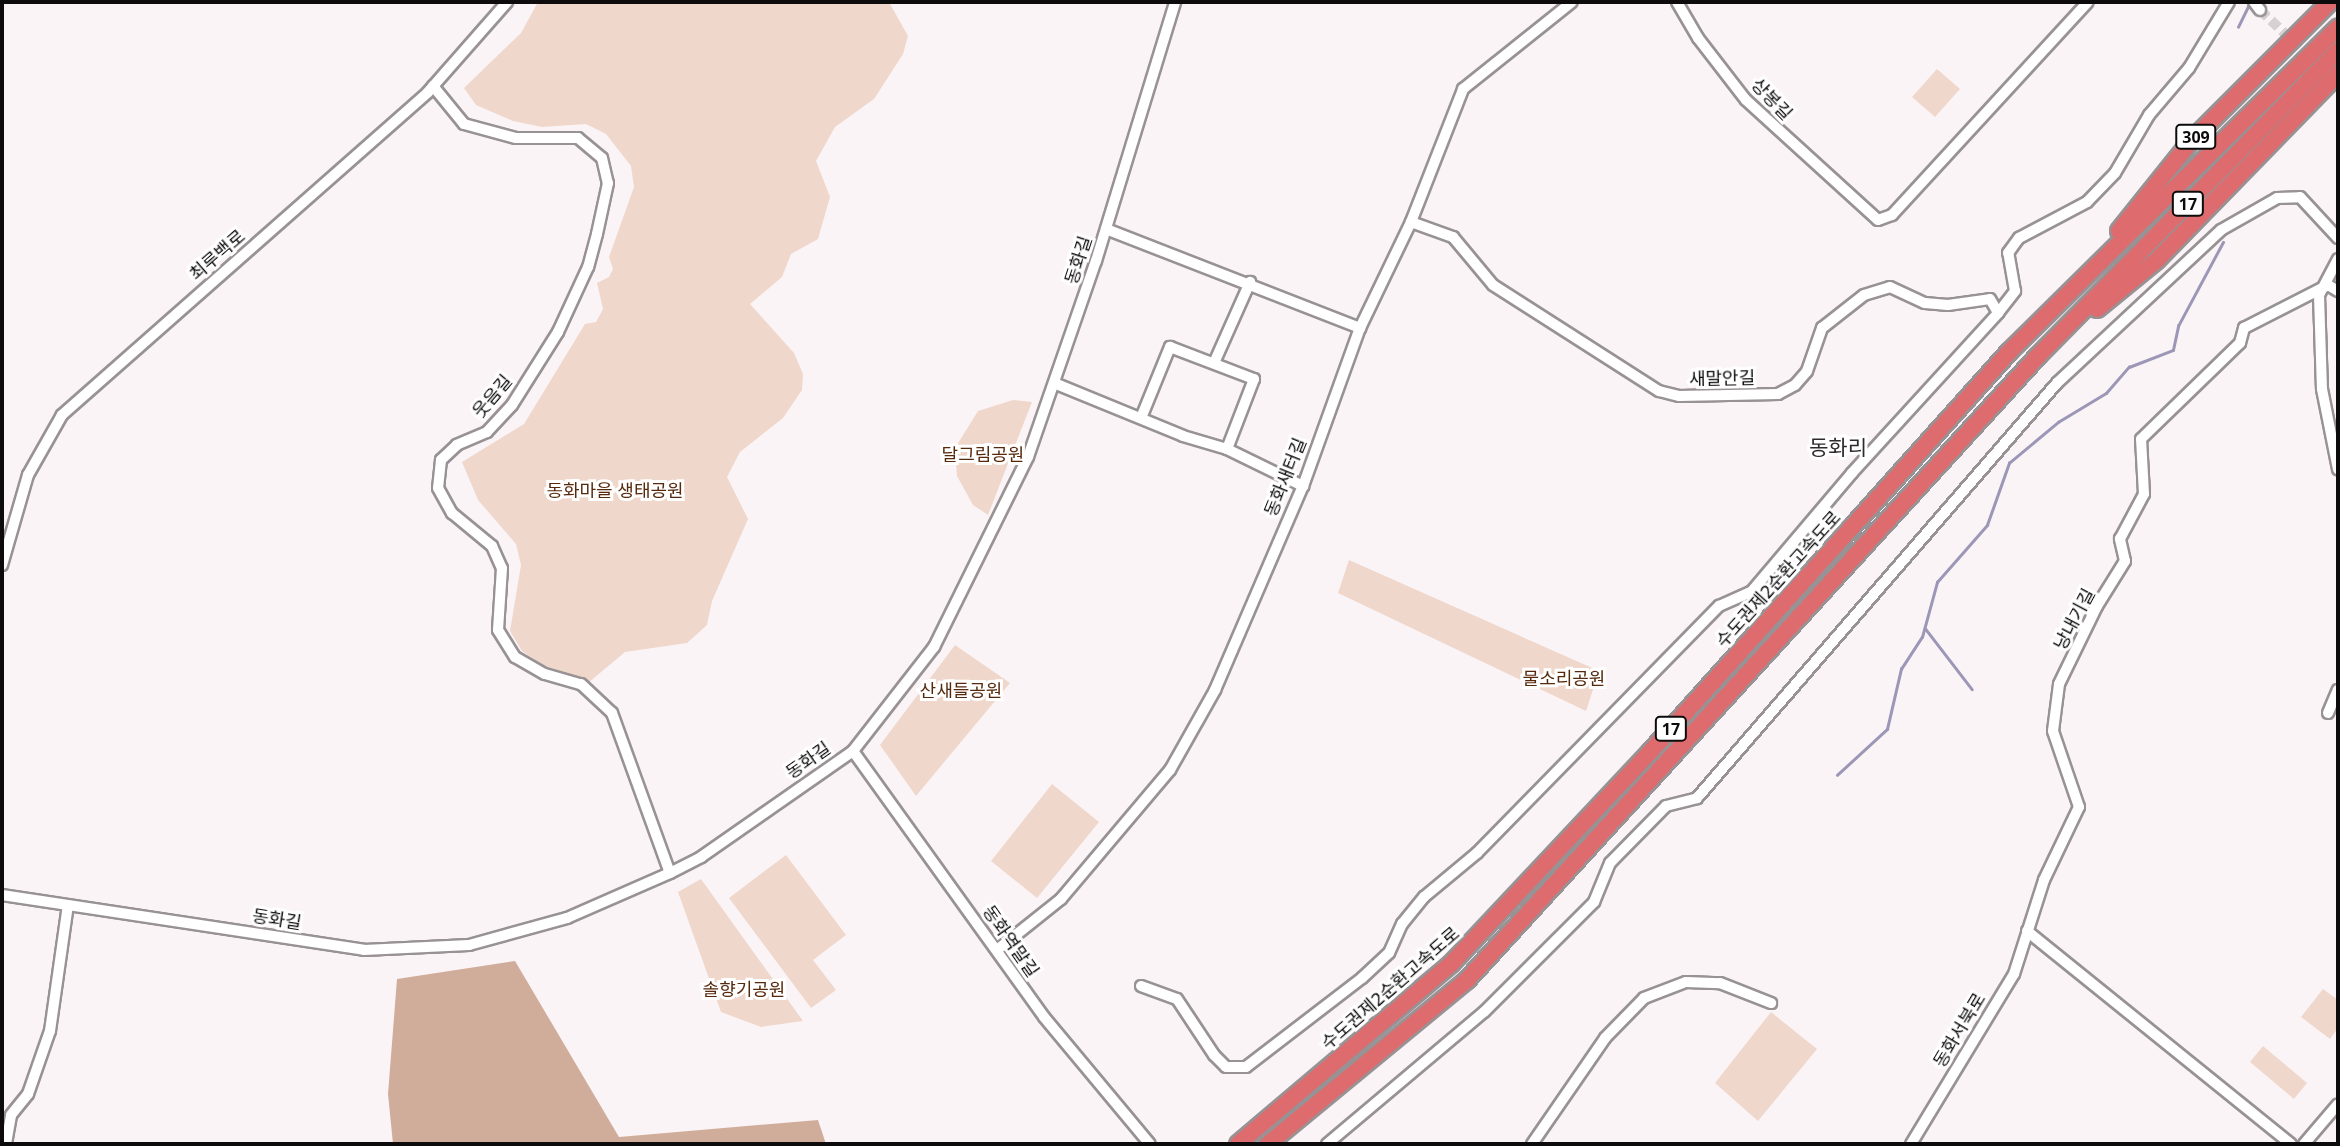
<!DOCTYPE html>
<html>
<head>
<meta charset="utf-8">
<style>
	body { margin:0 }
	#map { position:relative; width:2340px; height:1146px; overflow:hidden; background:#fbf4f7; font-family:"Noto Sans","Noto Sans KR",sans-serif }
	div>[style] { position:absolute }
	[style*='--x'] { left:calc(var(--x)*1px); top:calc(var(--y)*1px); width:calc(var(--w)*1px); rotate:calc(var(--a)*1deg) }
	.green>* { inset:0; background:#efd7cb }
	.forest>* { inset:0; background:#d0ad9b }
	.stream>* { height:2.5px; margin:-1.25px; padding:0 1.25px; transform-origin:1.25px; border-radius:1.25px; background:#9c96b7 }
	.minor-tunnel>* { height:10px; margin-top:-5px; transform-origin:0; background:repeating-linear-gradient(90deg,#d7d1d4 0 10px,transparent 0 15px) }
	.roads { filter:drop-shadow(2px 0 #989294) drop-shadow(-2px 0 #989294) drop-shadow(0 2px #989294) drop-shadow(0 -2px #989294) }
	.minor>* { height:10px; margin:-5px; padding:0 5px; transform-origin:5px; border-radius:5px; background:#fff }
	.highway>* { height:16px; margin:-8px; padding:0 8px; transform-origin:8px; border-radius:8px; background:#de6b6d }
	span { translate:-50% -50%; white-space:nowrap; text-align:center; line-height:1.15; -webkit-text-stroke:6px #fff; paint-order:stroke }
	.shield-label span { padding:2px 5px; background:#fff; border:2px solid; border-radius:5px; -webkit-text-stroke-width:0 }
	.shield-label { font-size:16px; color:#0d0b0c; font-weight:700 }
	.street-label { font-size:18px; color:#0d0b0c }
	.park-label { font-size:18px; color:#56290c }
	.quarter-label { font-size:21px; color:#2f2a2c }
	.frame { position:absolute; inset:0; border:4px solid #0d0b0c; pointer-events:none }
</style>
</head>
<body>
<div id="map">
	<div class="green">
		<i style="clip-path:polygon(538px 2px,889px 2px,908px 36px,903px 54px,874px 99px,835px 127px,816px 161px,830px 197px,818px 239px,791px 254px,782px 277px,750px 304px,794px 353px,803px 374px,802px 390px,783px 418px,740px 452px,727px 477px,748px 519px,712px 601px,707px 625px,687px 643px,625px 652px,588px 683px,541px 664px,522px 651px,510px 631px,521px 565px,516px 544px,478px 500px,462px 462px,524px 424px,585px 324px,596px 322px,603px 309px,597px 283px,609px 277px,613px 269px,609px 257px,634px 187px,631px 166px,606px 134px,586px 124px,542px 127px,513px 121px,476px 105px,464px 88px,521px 33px)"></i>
		<i style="clip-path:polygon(1937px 69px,1960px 89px,1935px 117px,1912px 97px)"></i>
		<i style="clip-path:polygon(1013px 400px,1032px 402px,988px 515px,973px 505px,957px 476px,955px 448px,978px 411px)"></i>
		<i style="clip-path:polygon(1349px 560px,1599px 671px,1586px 711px,1338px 593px)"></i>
		<i style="clip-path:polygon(955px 645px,1010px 683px,916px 796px,880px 745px)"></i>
		<i style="clip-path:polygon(1052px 784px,1099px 822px,1037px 898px,991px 861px)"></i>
		<i style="clip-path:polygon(786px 855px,846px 935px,813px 960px,836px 990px,811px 1008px,729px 898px)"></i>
		<i style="clip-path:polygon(701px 879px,803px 1021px,761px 1027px,721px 1012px,678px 892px)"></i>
		<i style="clip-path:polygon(2323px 989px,2338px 1000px,2338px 1028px,2330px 1039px,2301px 1017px)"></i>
		<i style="clip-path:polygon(1771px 1012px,1817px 1049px,1758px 1121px,1715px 1083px)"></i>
		<i style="clip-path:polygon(2263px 1046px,2307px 1083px,2294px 1099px,2250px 1062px)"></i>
	</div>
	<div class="forest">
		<i style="clip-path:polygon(515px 961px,619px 1137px,818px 1120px,826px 1144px,393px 1144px,388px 1094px,397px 979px)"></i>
	</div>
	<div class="stream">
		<i style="--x:2238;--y:27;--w:28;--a:-64"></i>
		<i style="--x:1925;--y:628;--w:77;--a:52.4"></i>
		<i style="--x:1837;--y:775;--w:68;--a:-42.6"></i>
		<i style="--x:1887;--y:729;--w:62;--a:-76.9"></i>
		<i style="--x:1901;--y:669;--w:38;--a:-57"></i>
		<i style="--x:1922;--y:637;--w:57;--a:-74.7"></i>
		<i style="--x:1937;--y:582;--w:76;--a:-48.7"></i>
		<i style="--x:1987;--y:525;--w:66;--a:-70.5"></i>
		<i style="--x:2009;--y:463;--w:64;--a:-39.9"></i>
		<i style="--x:2058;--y:422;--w:56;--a:-31.1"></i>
		<i style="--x:2106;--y:393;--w:35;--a:-49"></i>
		<i style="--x:2129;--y:367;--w:47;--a:-21.1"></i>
		<i style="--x:2173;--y:350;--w:25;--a:-78"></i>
		<i style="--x:2178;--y:326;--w:95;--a:-61.8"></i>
	</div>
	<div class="minor-tunnel">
		<i style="--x:2260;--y:10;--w:74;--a:43.4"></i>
	</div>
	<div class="roads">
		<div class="minor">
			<i style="--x:1677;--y:2;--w:42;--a:59.7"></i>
			<i style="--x:1698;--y:38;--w:78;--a:52.3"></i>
			<i style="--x:1746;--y:100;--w:178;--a:42.3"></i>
			<i style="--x:1878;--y:220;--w:15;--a:-20"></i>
			<i style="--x:1892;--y:215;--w:289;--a:-47.4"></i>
			<i style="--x:2254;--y:2;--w:10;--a:53"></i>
			<i style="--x:433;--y:86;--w:49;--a:50.8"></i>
			<i style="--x:464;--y:124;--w:54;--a:15.1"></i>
			<i style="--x:516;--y:138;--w:62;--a:0"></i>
			<i style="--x:578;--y:138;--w:31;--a:40"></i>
			<i style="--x:602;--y:158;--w:26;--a:77"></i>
			<i style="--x:608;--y:183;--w:52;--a:102.2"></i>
			<i style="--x:597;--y:234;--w:34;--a:105"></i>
			<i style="--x:588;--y:267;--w:72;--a:114.8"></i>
			<i style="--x:558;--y:332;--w:86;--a:122.2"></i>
			<i style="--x:512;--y:405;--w:37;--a:133"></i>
			<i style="--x:487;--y:432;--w:33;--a:157"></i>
			<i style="--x:457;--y:445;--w:22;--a:137"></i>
			<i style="--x:441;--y:460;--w:28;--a:96"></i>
			<i style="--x:438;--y:488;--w:29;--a:61"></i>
			<i style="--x:452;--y:513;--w:52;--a:39.5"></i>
			<i style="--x:492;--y:546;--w:24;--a:66"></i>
			<i style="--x:502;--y:568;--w:62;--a:93.7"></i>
			<i style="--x:498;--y:630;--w:32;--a:58"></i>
			<i style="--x:515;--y:657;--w:34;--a:30"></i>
			<i style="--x:545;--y:674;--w:37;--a:16"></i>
			<i style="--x:581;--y:684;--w:42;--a:43.1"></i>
			<i style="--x:612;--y:713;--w:170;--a:70.1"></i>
			<i style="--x:1411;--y:222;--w:45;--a:19.7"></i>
			<i style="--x:1453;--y:237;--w:62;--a:50.2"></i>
			<i style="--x:1493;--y:285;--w:197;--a:32.6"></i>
			<i style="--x:1659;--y:391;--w:21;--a:14"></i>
			<i style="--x:1679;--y:396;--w:99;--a:-1.2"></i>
			<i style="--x:1778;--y:394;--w:19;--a:-28"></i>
			<i style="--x:1795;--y:385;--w:18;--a:-49"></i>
			<i style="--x:1807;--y:371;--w:46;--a:-70.8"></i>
			<i style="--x:1822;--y:328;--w:53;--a:-38.2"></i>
			<i style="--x:1864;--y:295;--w:27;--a:-17"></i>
			<i style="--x:1890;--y:287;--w:38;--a:25"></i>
			<i style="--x:1925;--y:303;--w:23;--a:5"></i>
			<i style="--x:1948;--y:305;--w:42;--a:-8.1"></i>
			<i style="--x:1990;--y:299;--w:16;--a:60"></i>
			<i style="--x:1998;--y:313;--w:28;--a:-52"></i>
			<i style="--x:2015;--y:291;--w:39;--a:-100"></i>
			<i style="--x:2008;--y:253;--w:19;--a:-54"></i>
			<i style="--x:2019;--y:238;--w:77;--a:-27.9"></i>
			<i style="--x:2087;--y:202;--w:40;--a:-46"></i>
			<i style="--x:2115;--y:173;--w:67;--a:-59.6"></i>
			<i style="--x:2149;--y:115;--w:62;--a:-49.6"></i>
			<i style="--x:2189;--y:68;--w:77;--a:-58.8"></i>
			<i style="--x:1106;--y:229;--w:273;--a:21.3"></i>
			<i style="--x:2338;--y:259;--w:41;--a:117.8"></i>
			<i style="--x:2319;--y:295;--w:94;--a:88.2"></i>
			<i style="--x:2322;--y:389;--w:82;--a:78.7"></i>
			<i style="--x:1214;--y:363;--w:89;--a:-66"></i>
			<i style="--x:1054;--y:383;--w:139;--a:22.3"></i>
			<i style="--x:1183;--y:436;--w:46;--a:16.5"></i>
			<i style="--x:1227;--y:449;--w:85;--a:26"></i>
			<i style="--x:1141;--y:418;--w:77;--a:-67.8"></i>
			<i style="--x:1170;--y:347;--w:90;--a:20.9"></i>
			<i style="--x:1254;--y:379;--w:75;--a:111.1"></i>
			<i style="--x:2;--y:565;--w:94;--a:-73.9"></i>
			<i style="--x:28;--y:475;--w:69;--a:-60.5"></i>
			<i style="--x:62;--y:415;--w:488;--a:-41.4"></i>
			<i style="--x:428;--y:92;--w:120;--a:-48.7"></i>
			<i style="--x:2328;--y:713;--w:25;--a:-67"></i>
			<i style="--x:853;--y:751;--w:327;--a:54.3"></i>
			<i style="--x:1044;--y:1017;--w:165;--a:50.2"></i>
			<i style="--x:2;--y:895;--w:366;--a:8.6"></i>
			<i style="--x:364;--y:950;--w:105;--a:-2.7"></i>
			<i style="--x:469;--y:945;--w:102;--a:-15.4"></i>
			<i style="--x:567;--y:918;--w:112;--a:-23.6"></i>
			<i style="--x:670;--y:873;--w:35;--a:-27"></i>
			<i style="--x:701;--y:857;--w:185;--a:-34.9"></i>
			<i style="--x:853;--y:751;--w:132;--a:-52.1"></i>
			<i style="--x:934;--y:647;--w:212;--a:-63.7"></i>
			<i style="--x:1028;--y:457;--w:207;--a:-70.9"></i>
			<i style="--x:1096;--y:261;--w:271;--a:-73"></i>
			<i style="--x:2027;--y:931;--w:339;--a:38.9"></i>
			<i style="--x:997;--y:950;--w:82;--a:-38.6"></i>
			<i style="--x:1061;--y:899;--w:169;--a:-49.8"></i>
			<i style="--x:1170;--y:770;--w:92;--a:-60.6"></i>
			<i style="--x:1215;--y:690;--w:222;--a:-66.7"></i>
			<i style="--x:1303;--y:486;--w:168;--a:-70.2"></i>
			<i style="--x:1360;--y:328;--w:118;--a:-64.3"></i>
			<i style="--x:1411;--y:222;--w:143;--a:-68.6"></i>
			<i style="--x:1463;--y:89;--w:139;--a:-38.6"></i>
			<i style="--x:1141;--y:986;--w:38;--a:20"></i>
			<i style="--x:1177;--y:999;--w:67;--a:56.5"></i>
			<i style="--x:1214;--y:1055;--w:17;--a:45"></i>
			<i style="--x:1226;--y:1067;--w:20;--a:0"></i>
			<i style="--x:1246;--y:1067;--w:146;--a:-37.5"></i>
			<i style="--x:1362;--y:978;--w:37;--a:-43"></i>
			<i style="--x:1389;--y:953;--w:32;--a:-66"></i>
			<i style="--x:1402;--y:924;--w:35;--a:-51"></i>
			<i style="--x:1424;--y:897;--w:69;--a:-39.7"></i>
			<i style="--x:1477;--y:853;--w:346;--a:-45.6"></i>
			<i style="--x:1719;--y:606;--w:36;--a:-24"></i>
			<i style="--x:1752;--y:591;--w:155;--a:-49.7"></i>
			<i style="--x:1852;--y:473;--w:217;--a:-47.6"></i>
			<i style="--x:6;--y:1144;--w:29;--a:-80"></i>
			<i style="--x:11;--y:1115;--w:27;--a:-51"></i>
			<i style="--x:28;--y:1094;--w:67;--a:-70.8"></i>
			<i style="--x:50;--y:1031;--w:127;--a:-81.9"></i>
			<i style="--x:1327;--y:1144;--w:205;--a:-40.1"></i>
			<i style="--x:1484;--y:1012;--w:156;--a:-45"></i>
			<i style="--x:1594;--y:902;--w:42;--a:-67.7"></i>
			<i style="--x:1610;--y:863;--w:80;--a:-45.5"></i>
			<i style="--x:1666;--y:806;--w:32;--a:-14"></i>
			<i style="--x:1697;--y:798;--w:549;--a:-49.06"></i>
			<i style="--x:2057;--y:383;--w:224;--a:-43"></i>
			<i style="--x:2221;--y:230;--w:64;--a:-29.7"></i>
			<i style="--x:2277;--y:198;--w:23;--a:-2"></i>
			<i style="--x:2300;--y:197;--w:56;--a:47.2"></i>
			<i style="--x:1532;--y:1144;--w:129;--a:-55.4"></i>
			<i style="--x:1605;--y:1038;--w:56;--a:-45.7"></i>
			<i style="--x:1644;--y:998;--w:45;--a:-20.9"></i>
			<i style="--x:1686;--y:982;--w:34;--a:2"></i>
			<i style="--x:1720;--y:983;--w:55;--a:21.4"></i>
			<i style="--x:1911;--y:1144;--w:199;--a:-58.8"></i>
			<i style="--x:2014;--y:974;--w:99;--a:-72.3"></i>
			<i style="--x:2044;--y:880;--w:81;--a:-64.4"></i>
			<i style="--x:2079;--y:807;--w:80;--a:-108.9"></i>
			<i style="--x:2053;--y:731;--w:47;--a:-82.7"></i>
			<i style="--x:2059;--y:684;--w:87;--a:-64"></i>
			<i style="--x:2097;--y:606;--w:53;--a:-58.1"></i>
			<i style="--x:2125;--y:561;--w:23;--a:-103"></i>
			<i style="--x:2120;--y:539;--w:51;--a:-61.9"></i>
			<i style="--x:2144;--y:494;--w:55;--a:-93.1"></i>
			<i style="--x:2141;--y:439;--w:138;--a:-44.1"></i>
			<i style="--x:2240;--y:343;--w:16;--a:-75"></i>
			<i style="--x:2244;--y:328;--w:94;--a:-27.1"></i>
			<i style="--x:2328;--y:285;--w:12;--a:31"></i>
			<i style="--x:2304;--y:1144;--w:52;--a:-49.6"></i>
		</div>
		<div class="highway">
			<i style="--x:2119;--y:231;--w:117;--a:-51.3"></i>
			<i style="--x:2192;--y:140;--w:195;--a:-45"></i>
			<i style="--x:2097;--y:309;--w:77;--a:-39.2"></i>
			<i style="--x:2157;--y:260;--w:260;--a:-45.8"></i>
			<i style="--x:1238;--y:1144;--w:279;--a:-40.2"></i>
			<i style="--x:1451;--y:964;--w:292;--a:-46.8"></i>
			<i style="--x:1651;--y:751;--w:536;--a:-48.1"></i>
			<i style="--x:2009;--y:352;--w:462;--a:-44.6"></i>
			<i style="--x:1268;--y:1144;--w:258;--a:-39.5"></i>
			<i style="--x:1467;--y:980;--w:846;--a:-47.54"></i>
			<i style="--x:2038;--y:356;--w:428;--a:-45.5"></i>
		</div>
	</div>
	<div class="shield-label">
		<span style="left:2196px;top:137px">309</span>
		<span style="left:2188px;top:204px">17</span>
		<span style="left:1671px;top:729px">17</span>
	</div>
	<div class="street-label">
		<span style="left:1772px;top:99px;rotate:46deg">상봉길</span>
		<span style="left:217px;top:255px;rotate:-41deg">최루백로</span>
		<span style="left:1078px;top:260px;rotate:-72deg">동화길</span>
		<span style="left:1722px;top:378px;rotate:-1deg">새말안길</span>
		<span style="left:492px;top:396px;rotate:-50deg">웃음길</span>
		<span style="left:1285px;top:477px;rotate:-68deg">동화새터길</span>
		<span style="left:1778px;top:579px;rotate:-48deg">수도권제2순환고속도로</span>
		<span style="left:2074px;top:619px;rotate:-62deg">낭내기길</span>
		<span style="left:808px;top:760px;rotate:-35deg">동화길</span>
		<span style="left:277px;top:919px;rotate:9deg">동화길</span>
		<span style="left:1011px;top:941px;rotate:55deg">동화역말길</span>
		<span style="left:1390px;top:988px;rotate:-41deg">수도권제2순환고속도로</span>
		<span style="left:1959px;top:1030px;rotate:-59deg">동화서북로</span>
	</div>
	<div class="park-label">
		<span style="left:983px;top:454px">달그림공원</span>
		<span style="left:615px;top:490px">동화마을 생태공원</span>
		<span style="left:1564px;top:678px">물소리공원</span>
		<span style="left:961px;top:690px">산새들공원</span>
		<span style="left:744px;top:989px">솔향기공원</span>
	</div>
	<div class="quarter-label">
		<span style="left:1838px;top:447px">동화리</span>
	</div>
	<div class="frame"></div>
</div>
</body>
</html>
